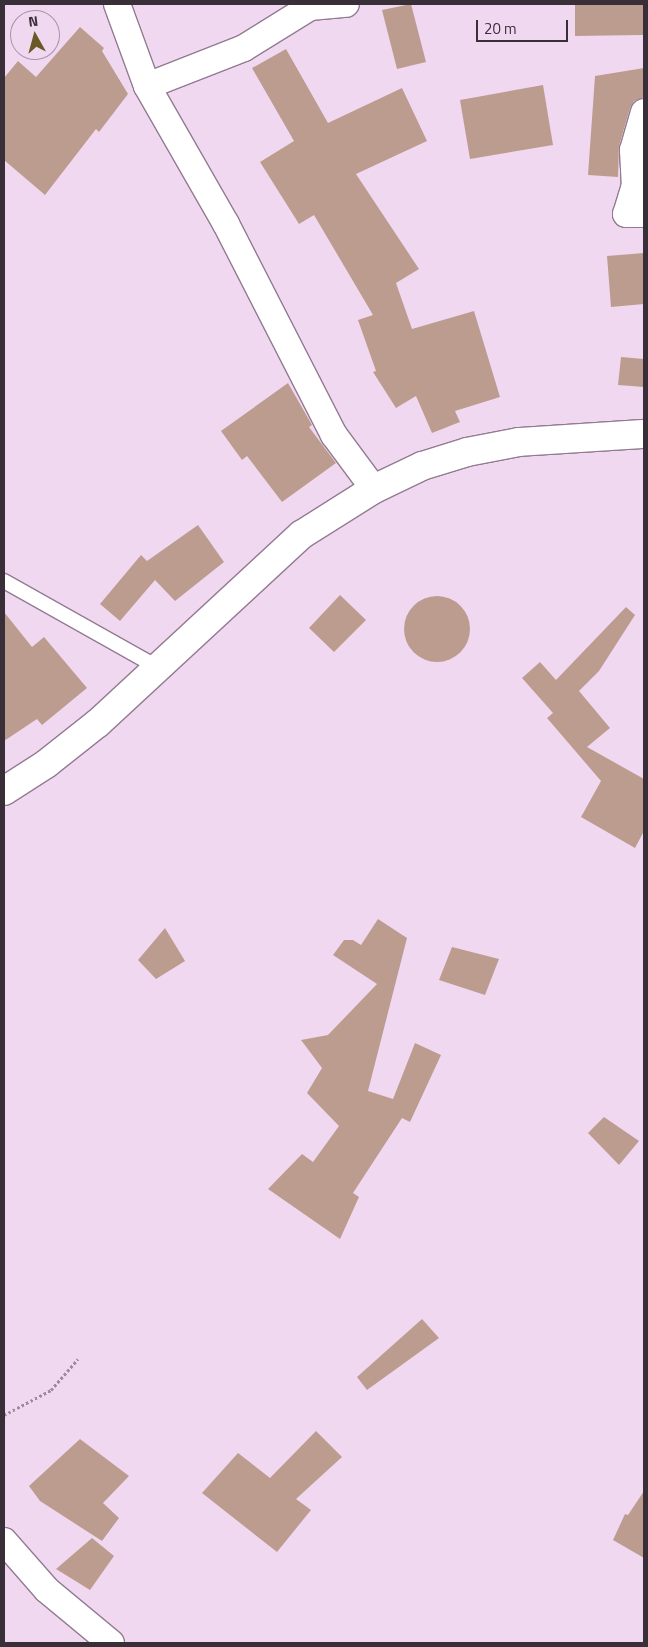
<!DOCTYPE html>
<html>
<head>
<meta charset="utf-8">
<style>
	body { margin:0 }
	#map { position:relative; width:648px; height:1647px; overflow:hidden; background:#f1d8f1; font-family:"Titillium Web",sans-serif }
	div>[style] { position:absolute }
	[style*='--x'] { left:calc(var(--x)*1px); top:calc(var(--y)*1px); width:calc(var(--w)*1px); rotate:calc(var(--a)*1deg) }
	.building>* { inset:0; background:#bd9c90 }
	.round { border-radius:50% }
	.path>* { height:3px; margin-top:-1.5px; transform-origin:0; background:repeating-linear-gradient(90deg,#9d8b9c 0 2.5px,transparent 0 5px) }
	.roads { filter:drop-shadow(1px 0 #927b91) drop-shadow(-1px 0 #927b91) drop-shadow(0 1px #927b91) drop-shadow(0 -1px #927b91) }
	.lane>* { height:14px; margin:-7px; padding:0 7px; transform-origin:7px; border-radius:7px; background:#fff }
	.street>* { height:26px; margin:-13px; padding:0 13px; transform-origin:13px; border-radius:13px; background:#fff }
	.secondary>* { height:28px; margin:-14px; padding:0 14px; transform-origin:14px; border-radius:14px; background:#fff }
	span { translate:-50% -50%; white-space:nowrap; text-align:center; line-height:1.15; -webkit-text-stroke:4px #f1d8f1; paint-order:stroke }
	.frame { position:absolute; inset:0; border:5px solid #392f38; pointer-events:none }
	.north { position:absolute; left:10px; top:10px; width:50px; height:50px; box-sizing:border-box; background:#f1d8f1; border:1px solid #a794a7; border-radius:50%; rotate:353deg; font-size:14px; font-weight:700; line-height:20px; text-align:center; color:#392f38 }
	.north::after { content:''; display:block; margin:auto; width:18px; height:22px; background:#6a5826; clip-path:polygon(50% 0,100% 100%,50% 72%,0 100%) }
	.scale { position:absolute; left:476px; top:20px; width:92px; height:22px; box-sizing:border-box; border:2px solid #392f38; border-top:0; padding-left:6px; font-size:15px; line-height:18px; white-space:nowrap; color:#392f38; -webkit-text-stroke:4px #f1d8f1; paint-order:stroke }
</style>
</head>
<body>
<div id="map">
	<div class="building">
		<i style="clip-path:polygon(411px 4px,426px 62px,397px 69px,382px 10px)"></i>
		<i style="clip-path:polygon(575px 4px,643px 4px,643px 35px,575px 36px)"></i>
		<i style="clip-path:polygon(80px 27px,104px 48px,102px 51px,128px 94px,99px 132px,96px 129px,45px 195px,4px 160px,4px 78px,18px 61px,36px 77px)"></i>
		<i style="clip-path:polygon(286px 49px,328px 123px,402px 88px,427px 141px,356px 174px,419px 269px,396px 283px,412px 329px,474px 311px,500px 397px,455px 411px,460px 422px,432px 433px,416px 396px,396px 408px,373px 372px,376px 371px,358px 320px,373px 315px,314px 215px,299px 224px,260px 162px,294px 141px,252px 68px)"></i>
		<i style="clip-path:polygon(644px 68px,644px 97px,634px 101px,630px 108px,619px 146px,618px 177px,588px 175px,595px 76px)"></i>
		<i style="clip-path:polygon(543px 85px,553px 145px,470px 159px,460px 100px)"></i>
		<i style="clip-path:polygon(644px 253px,644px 304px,611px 307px,607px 256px)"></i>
		<i style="clip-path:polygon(621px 357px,644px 359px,644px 387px,618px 385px)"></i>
		<i style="clip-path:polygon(288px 383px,312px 425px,309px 427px,336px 463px,282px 502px,247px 456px,242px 460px,221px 431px)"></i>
		<i style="clip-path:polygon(198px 525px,224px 562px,175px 601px,155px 580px,120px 621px,100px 604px,141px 555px,147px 561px)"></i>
		<i style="clip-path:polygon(340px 595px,366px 620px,334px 652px,309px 628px)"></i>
		<i class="round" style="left:404px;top:596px;width:66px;height:66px"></i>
		<i style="clip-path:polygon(626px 607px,635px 615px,599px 671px,579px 691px,610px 728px,587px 747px,644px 779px,644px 831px,635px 848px,581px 817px,601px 781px,547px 718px,553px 713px,522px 678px,540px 662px,556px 680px)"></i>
		<i style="clip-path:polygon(4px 612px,32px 647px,44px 637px,87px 688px,42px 725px,37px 719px,4px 741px)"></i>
		<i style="clip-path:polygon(378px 919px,407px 938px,368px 1091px,393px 1099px,415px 1043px,441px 1055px,410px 1122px,402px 1118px,353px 1193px,359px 1197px,340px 1239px,268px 1189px,302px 1154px,313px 1162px,339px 1126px,307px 1093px,322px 1068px,301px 1040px,328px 1035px,377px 984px,333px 955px,344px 940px,353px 940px,361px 945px)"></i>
		<i style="clip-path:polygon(165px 928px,185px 961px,156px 979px,138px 960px)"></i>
		<i style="clip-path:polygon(452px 947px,499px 959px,485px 995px,439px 980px)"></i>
		<i style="clip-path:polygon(604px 1117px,639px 1141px,619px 1165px,588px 1133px)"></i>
		<i style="clip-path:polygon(422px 1319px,439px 1338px,367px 1390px,357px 1377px)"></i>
		<i style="clip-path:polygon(316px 1431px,342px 1457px,296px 1499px,311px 1510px,277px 1552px,202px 1493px,238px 1453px,270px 1478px)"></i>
		<i style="clip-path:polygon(80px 1439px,129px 1476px,103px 1503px,119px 1518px,102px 1541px,40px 1501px,29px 1486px)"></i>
		<i style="clip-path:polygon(644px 1491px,644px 1558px,613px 1540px,625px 1514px,628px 1515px)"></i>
		<i style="clip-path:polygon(92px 1538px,114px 1556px,90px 1590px,56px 1569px)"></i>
	</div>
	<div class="path">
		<i style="--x:4;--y:1415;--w:53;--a:-28"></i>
		<i style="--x:51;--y:1390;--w:41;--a:-48.9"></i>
	</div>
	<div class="roads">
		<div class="lane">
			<i style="--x:4;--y:581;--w:178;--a:29.3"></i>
		</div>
		<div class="street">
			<i style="--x:117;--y:4;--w:87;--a:69.9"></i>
			<i style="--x:147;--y:86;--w:159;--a:60.2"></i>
			<i style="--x:226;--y:224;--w:237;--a:62.9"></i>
			<i style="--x:334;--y:435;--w:67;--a:53.5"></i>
			<i style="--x:147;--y:86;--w:104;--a:-21.4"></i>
			<i style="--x:244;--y:48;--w:78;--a:-31.8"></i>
			<i style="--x:310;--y:7;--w:36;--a:-5"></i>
			<i style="--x:644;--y:112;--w:40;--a:106"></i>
			<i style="--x:633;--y:150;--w:35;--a:87"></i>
			<i style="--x:635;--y:185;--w:30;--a:107"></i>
			<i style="--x:626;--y:214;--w:18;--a:0"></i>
			<i style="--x:4;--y:1541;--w:65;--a:48.7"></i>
			<i style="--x:47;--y:1590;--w:83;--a:39.6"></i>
		</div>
		<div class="secondary">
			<i style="--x:4;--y:791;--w:50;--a:-32.7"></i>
			<i style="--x:46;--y:764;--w:66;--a:-38.3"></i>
			<i style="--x:98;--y:723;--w:277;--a:-42.8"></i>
			<i style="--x:301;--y:535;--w:86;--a:-32.2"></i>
			<i style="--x:374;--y:489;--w:53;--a:-25.6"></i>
			<i style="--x:422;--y:466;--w:47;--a:-17.3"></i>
			<i style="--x:467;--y:452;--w:53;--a:-10.9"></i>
			<i style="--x:519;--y:442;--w:125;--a:-3.7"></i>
		</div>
	</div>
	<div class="frame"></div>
	<div class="north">N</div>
	<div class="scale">20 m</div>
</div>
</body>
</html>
